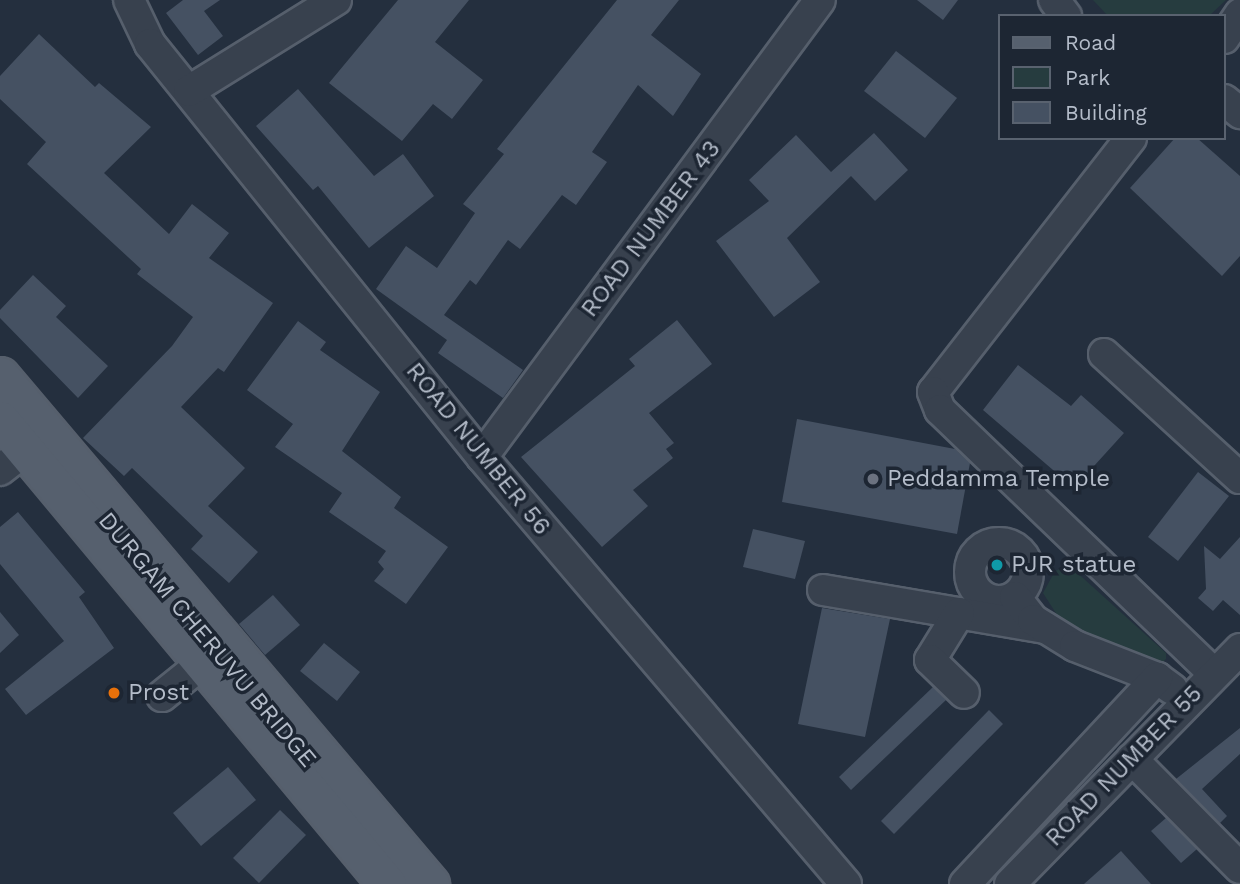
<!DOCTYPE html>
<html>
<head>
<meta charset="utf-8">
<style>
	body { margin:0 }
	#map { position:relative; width:1240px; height:884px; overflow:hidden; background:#242f3e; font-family:"Work Sans",sans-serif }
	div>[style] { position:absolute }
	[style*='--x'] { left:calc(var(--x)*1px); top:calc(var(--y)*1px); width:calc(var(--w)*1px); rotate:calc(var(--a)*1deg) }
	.green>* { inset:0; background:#263c3f }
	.building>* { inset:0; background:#455162 }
	.roads { filter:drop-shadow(2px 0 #565f6c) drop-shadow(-2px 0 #565f6c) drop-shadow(0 2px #565f6c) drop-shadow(0 -2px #565f6c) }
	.minor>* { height:30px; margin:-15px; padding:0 15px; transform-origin:15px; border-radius:15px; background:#38414e }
	.minor>.ring { margin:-15px; padding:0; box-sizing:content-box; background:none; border:30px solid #38414e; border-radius:50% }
	.major>* { height:37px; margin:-18.5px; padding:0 18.5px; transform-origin:18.5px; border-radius:18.5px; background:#56606e }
	.dots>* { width:19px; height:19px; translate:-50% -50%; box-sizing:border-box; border:4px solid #1d2633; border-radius:50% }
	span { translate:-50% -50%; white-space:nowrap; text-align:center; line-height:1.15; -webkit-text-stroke:7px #1d2633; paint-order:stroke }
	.street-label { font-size:24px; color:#b4bcc9 }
	.poi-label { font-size:24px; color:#b4bcc9 }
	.left { translate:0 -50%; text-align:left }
	.legend { position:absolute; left:998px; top:14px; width:228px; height:126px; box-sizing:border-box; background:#1d2633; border:2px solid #59626f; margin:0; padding:9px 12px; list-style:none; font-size:21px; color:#b4bcc9 }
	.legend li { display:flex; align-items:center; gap:14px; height:35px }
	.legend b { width:35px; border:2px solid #59626f }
</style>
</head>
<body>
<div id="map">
	<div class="green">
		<i style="clip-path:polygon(1093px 0,1226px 0,1209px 16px,1108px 16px)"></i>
		<i style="clip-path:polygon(1062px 568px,1073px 569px,1166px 653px,1166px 659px,1158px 666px,1083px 638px,1059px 618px,1043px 593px,1055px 571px)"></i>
	</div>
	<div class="building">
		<i style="clip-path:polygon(183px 0,220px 0,204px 11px,223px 36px,198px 55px,166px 13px)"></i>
		<i style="clip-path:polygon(398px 0,469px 0,435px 42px,483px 80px,452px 119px,433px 104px,402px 141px,329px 83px)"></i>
		<i style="clip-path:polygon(617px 0,679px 0,651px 35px,701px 74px,673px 116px,638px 85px,592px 152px,607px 162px,576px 205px,562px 195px,520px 249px,508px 240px,476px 285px,470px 280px,444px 315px,523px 370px,503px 398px,438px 353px,447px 340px,376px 289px,406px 246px,437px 268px,475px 213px,463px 204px,504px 154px,497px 149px)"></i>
		<i style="clip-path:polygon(917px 0,958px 0,943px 20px)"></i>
		<i style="clip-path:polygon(39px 34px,95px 87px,99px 83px,151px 127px,104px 173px,169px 234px,192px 204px,229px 233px,209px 258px,273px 303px,224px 372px,218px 368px,181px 407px,245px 468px,208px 506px,258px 552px,229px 583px,191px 549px,203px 536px,132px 468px,124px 476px,83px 438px,172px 346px,193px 317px,137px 274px,141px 269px,27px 164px,46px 142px,0 99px,0 76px)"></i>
		<i style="clip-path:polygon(896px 51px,957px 98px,925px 138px,864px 91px)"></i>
		<i style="clip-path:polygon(298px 89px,374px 176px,403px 154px,434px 196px,369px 248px,318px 186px,313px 190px,256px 126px)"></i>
		<i style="clip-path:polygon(874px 133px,908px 170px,875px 201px,851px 176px,787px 238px,820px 282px,774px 317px,716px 241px,769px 201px,749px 180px,796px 135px,831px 172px)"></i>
		<i style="clip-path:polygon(1175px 138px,1197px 138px,1240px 176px,1240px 256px,1222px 276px,1130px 188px)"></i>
		<i style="clip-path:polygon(33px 275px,66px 306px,56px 317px,108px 366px,78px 398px,0 318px,0 310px)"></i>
		<i style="clip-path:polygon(677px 320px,712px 364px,649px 413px,674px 443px,666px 449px,673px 458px,633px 490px,648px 506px,602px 547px,521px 457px,635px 366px,629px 359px)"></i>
		<i style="clip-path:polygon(298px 321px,326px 342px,320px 350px,380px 392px,342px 451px,401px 497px,394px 508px,448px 547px,406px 604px,374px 581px,384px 569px,378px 562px,386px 551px,329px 512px,342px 493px,275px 447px,293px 424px,247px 390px)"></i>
		<i style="clip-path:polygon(1018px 365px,1071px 406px,1081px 395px,1124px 433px,1074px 488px,983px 410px)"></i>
		<i style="clip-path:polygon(797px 419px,955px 449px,970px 463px,957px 534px,782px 502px)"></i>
		<i style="clip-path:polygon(1198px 472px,1229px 496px,1178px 561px,1148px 537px)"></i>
		<i style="clip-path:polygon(18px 512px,85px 592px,79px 597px,114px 648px,26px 715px,5px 689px,64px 641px,0 564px,0 527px)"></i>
		<i style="clip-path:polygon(753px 529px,805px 541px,795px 579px,743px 567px)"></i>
		<i style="clip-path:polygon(1240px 537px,1240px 615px,1223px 600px,1213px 611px,1198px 598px,1206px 589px,1204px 546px,1220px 559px)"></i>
		<i style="clip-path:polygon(273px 595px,300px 625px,265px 655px,239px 624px)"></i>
		<i style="clip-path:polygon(822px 608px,890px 619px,865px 737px,798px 724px)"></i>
		<i style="clip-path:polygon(0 612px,19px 635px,0 653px)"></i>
		<i style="clip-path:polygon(324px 643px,360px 672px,337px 701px,300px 671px)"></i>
		<i style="clip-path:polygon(933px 687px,946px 700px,851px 790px,839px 777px)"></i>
		<i style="clip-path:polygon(989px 710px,1003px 724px,894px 834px,881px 821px)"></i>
		<i style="clip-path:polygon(1240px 728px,1240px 754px,1202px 789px,1227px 816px,1220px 823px,1176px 779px)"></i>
		<i style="clip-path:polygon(228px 767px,256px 800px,201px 846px,173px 813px)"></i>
		<i style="clip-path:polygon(280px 810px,306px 835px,259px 883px,233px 858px)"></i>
		<i style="clip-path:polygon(1166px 818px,1197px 849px,1181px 863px,1151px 831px)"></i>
		<i style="clip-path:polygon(1121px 851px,1151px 884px,1084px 884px)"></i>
	</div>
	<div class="roads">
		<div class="minor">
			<i style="--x:129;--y:0;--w:49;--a:64.5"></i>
			<i style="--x:150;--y:44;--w:530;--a:51.21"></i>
			<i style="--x:482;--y:457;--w:561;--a:49.55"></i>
			<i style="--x:1054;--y:0;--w:20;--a:53"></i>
			<i style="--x:1224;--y:38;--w:29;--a:-56"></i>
			<i style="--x:189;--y:91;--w:173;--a:-31.8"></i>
			<i style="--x:1224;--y:100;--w:21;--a:39"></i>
			<i style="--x:1131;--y:138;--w:322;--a:127.9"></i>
			<i style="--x:933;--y:392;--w:19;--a:69"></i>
			<i style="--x:940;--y:410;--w:379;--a:43.9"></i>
			<i style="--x:1104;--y:354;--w:184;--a:42.4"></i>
			<i style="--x:482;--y:457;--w:568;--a:-53.51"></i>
			<i style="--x:0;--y:470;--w:18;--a:-38"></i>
			<i class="ring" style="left:970px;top:543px;width:28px;height:28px"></i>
			<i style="--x:823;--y:590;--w:225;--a:9.7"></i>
			<i style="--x:1015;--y:597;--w:29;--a:52"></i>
			<i style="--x:1033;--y:620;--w:49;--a:31.8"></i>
			<i style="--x:1075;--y:646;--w:88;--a:21.3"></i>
			<i style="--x:1157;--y:678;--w:19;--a:36"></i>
			<i style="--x:959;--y:613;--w:55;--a:121.7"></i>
			<i style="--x:930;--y:660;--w:47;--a:44.1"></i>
			<i style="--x:162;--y:696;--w:38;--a:-39"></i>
			<i style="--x:1132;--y:759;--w:153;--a:45.3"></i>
			<i style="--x:965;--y:884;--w:282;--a:-47"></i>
			<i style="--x:1010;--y:884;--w:329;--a:-45.6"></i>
		</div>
		<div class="major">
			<i style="--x:0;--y:376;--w:666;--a:49.75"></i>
			<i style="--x:0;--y:420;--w:604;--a:50.17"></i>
		</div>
	</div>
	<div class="dots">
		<i style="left:873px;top:479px;background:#6b7280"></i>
		<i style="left:997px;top:565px;background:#0f9aa8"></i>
		<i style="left:114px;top:693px;background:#e8710a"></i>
	</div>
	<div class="street-label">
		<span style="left:651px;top:229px;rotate:-53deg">ROAD NUMBER 43</span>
		<span style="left:478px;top:449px;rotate:51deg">ROAD NUMBER 56</span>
		<span style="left:207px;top:640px;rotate:50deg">DURGAM CHERUVU BRIDGE</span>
		<span style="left:1124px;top:766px;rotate:-46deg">ROAD NUMBER 55</span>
	</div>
	<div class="poi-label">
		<span class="left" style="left:887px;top:479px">Peddamma Temple</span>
		<span class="left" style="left:1011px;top:565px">PJR statue</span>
		<span class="left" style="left:128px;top:693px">Prost</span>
	</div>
	<ul class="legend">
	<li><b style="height:9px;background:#56606e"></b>Road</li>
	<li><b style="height:19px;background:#263c3f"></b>Park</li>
	<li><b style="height:19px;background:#455162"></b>Building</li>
	</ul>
</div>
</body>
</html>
